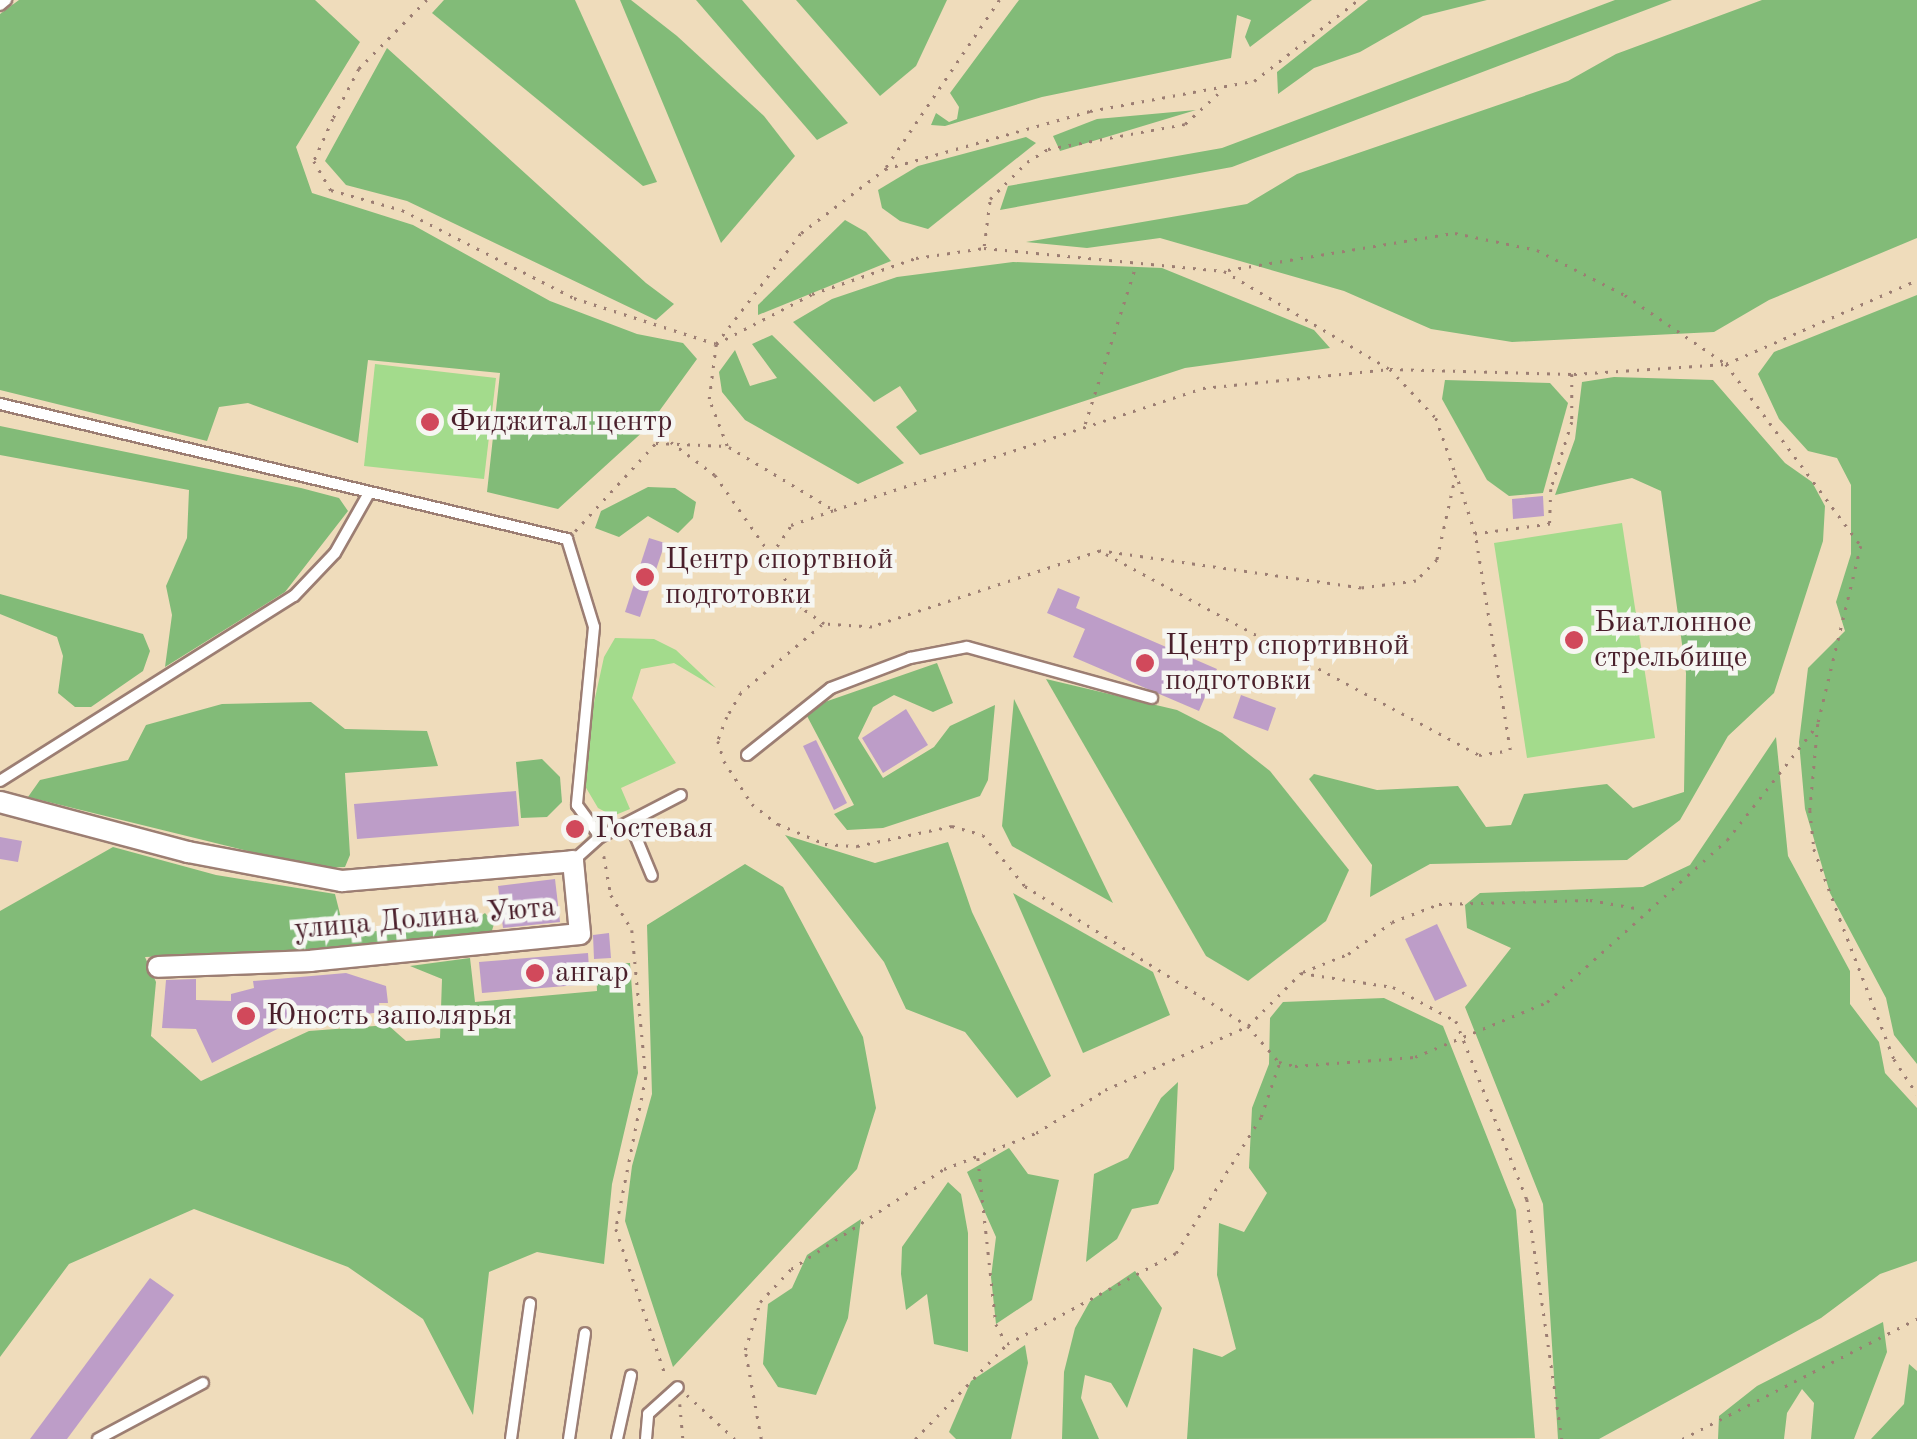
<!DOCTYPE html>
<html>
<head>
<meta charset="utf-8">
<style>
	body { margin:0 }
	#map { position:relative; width:1917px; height:1439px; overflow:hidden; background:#efdcbb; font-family:"Old Standard TT",serif }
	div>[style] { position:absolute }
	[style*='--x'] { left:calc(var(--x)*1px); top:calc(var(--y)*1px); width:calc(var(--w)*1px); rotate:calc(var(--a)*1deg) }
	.green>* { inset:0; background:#a3db8c }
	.forest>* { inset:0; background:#82bb78 }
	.building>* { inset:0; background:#bd9dc8 }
	.path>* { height:2.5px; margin-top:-1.25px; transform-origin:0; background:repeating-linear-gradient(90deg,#9c7e73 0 2.5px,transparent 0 10.5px) }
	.roads { filter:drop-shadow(2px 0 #9c7e73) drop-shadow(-2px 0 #9c7e73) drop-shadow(0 2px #9c7e73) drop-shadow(0 -2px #9c7e73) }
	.lane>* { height:10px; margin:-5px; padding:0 5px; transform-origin:5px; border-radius:5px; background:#fff }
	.street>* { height:20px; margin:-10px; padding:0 10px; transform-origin:10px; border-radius:10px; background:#fff }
	.dots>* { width:28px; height:28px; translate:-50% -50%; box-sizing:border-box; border:5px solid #f6f6f2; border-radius:50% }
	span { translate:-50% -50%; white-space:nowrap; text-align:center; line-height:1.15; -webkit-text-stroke:9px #f6f6f2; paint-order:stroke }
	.poi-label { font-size:30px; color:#4a1f2b }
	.left { translate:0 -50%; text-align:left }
	.street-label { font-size:30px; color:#4a1f2b }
</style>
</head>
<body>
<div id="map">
	<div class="green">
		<i style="clip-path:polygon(375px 364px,496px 378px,484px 479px,364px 466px)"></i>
		<i style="clip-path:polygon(1622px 523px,1655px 738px,1527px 758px,1494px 543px)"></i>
		<i style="clip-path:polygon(615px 638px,654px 639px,676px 650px,716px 688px,674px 663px,641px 669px,632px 698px,676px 763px,621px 788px,630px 809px,613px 816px,598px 808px,585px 786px,581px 762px,604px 657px)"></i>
	</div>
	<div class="forest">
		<i style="clip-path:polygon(19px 0,315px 0,360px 42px,296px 147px,312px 193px,413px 225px,550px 301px,637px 334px,683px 343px,697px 359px,647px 428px,558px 509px,487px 492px,500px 373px,368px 360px,358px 443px,248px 403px,219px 407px,207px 441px,0 390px,0 14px)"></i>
		<i style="clip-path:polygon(444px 0,575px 0,657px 182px,643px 186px,432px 13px)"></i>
		<i style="clip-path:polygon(620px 0,631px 0,677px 36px,764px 116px,795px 156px,721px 243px)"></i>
		<i style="clip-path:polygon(696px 0,742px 0,848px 123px,817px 140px)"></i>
		<i style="clip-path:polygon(796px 0,947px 0,916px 66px,880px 96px)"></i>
		<i style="clip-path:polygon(1019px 0,1312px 0,1250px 47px,1245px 37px,1251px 20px,1237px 15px,1231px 58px,1042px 97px,945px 126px,931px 125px,936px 113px,949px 122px,957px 119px,959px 107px,950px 93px)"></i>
		<i style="clip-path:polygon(1368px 0,1487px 0,1423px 16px,1360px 52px,1314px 68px,1278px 94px,1277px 72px)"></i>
		<i style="clip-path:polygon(1615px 0,1672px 0,1232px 167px,1000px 210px,1008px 186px,1222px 148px)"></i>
		<i style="clip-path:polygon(1762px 0,1917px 0,1917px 238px,1769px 300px,1714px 332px,1512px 342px,1431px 329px,1344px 291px,1160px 238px,1087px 248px,1026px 242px,1247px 204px,1297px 174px,1568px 81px,1616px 54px)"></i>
		<i style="clip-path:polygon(387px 48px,646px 283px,674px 304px,656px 320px,407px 201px,346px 185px,325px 161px)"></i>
		<i style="clip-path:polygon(1196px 110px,1060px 151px,1053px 136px,1097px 119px)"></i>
		<i style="clip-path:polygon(1026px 137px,1036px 143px,928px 229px,900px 221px,882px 208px,878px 190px,918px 166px)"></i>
		<i style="clip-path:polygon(845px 220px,866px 232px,891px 261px,758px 315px,758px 305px)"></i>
		<i style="clip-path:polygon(1013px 262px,1162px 268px,1314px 330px,1330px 348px,1185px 368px,920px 455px,896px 427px,917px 411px,900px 386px,874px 402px,793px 322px,832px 299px,897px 277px)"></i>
		<i style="clip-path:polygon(1917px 295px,1917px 1064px,1894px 1035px,1886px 998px,1830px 893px,1805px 809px,1799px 742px,1808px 668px,1845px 631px,1836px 602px,1851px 554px,1851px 485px,1837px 458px,1808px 451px,1779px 419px,1758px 374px,1774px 352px)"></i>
		<i style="clip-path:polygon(772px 335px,904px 463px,858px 484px,745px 420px,722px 392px,719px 372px,735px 350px,750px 386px,777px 378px,752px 344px)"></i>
		<i style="clip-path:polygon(1614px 377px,1713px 380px,1785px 463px,1812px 482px,1825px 506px,1823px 541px,1774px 693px,1728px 736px,1680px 820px,1627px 860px,1430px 864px,1370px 897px,1372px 865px,1309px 779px,1314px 774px,1377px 790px,1458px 786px,1486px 827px,1511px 825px,1524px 794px,1607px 784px,1633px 808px,1684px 792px,1686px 673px,1661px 491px,1632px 478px,1555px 495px,1575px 439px,1582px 382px)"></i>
		<i style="clip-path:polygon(1445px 380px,1550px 383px,1568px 403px,1543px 493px,1509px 496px,1487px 480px,1442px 399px)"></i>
		<i style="clip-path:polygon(0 426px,301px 488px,339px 498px,348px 511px,285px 592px,165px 667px,172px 615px,166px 586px,187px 538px,189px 490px,0 455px)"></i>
		<i style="clip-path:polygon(648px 487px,675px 488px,696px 502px,693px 518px,678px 533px,648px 516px,619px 537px,595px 528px,601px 511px)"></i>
		<i style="clip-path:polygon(0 594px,143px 634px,150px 651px,143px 671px,91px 707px,75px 707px,58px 693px,63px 656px,57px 637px,0 614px)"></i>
		<i style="clip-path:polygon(937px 663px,953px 703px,933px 712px,894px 695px,873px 707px,858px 738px,883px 778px,934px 747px,950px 726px,995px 705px,988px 780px,980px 796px,883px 828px,847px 830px,834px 814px,854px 805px,807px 716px,819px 704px)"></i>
		<i style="clip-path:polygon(1046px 679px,1177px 710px,1222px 733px,1270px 771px,1349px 870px,1326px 921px,1248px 981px,1206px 956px)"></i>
		<i style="clip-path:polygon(1014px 699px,1113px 903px,1012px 846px,1002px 826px)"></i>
		<i style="clip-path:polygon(311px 702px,345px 729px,427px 731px,438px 766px,345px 773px,350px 855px,345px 867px,317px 868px,28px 797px,40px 780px,128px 760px,146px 725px,222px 704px)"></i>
		<i style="clip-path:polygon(1776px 737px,1788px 856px,1850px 971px,1850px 1004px,1879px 1042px,1885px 1073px,1917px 1108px,1917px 1261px,1880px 1274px,1821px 1318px,1599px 1439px,1558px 1439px,1543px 1204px,1465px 1007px,1511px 948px,1467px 928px,1465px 905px,1480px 893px,1643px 887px,1690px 865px)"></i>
		<i style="clip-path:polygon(542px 759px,560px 777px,562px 802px,547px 817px,521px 818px,516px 762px)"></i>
		<i style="clip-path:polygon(785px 835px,875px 863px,948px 842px,972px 912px,1051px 1076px,1017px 1098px,965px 1032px,906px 1009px,884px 962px)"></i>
		<i style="clip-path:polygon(113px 847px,216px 875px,335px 894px,345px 934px,472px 922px,485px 913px,494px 924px,490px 937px,336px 951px,145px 957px,156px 982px,151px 1036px,201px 1081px,309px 1031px,388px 1025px,406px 1041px,440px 1038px,442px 979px,410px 966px,470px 958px,475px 1002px,597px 991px,596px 965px,630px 963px,638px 1073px,612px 1184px,604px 1264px,537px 1252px,489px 1272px,473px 1415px,423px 1319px,348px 1267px,194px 1209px,69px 1264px,0 1357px,0 911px)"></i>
		<i style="clip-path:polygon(745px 864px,783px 887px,863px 1037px,876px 1108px,857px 1169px,673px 1367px,625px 1221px,632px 1166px,652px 1094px,647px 925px)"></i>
		<i style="clip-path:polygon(1013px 893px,1153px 972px,1170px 1015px,1083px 1053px)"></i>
		<i style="clip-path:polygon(1384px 998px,1443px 1026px,1516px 1210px,1535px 1438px,1187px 1439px,1193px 1348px,1222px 1357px,1236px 1349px,1217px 1275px,1219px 1223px,1244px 1232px,1267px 1193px,1249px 1168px,1252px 1108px,1269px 1064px,1270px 1018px,1283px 1002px)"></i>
		<i style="clip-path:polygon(1178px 1082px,1174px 1169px,1158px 1204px,1132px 1209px,1117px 1239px,1086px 1262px,1094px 1174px,1128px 1158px,1161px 1098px)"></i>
		<i style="clip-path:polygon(1009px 1148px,1028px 1174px,1059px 1180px,1032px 1300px,996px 1324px,991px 1277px,996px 1237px,967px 1172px)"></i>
		<i style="clip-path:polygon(948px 1182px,961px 1194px,968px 1233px,968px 1352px,934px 1344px,927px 1294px,906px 1310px,901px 1274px,902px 1247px)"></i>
		<i style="clip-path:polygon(861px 1219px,848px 1318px,816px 1395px,778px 1387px,763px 1364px,768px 1304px,792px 1288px,807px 1255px)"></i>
		<i style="clip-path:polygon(1135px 1271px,1162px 1308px,1127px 1408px,1111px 1383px,1085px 1375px,1081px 1398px,1099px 1439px,1062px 1439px,1064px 1372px,1075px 1328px,1090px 1301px)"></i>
		<i style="clip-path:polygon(1883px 1322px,1887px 1352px,1854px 1439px,1811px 1439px,1814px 1403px,1802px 1389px,1787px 1413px,1784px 1439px,1718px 1439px,1719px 1416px,1757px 1386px)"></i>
		<i style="clip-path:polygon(1025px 1345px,1028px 1363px,1011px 1439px,956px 1439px,949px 1432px,971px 1381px)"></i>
		<i style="clip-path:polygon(1909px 1364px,1917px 1371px,1917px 1439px,1871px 1439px,1904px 1404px)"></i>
	</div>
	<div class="building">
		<i style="clip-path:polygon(1543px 496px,1544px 516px,1513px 519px,1512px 499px)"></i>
		<i style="clip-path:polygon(649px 538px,665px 543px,640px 617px,625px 612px)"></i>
		<i style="clip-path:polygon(1058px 588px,1080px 597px,1076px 608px,1217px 669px,1199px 711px,1073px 657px,1085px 629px,1047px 613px)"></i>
		<i style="clip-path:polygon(1241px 695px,1276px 708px,1268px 731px,1233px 718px)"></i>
		<i style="clip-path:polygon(906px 709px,928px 745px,883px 773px,862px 738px)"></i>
		<i style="clip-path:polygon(816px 740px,847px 803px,834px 810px,803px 746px)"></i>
		<i style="clip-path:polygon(516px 791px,519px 826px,357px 839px,354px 804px)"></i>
		<i style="clip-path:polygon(0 837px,22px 841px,18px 862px,0 859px)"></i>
		<i style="clip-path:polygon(555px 879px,560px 922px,503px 928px,498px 886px)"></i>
		<i style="clip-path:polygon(1437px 924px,1467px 986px,1435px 1001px,1405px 939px)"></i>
		<i style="clip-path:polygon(609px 933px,611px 958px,594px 959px,593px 935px)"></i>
		<i style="clip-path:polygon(588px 953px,590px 984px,482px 993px,479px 962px)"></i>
		<i style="clip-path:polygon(346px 973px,386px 986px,388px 1003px,379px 1003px,380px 1012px,281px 1027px,212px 1063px,196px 1029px,162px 1028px,166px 980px,196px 979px,196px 1000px,231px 1001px,231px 994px,254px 988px,253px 981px)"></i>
		<i style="clip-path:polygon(150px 1278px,174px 1295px,67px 1439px,30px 1439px)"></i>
	</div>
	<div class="path">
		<i style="--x:427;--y:0;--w:97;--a:134.6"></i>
		<i style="--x:359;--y:69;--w:56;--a:117.5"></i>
		<i style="--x:333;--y:119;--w:46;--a:114.3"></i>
		<i style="--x:314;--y:161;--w:34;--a:60"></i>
		<i style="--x:331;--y:190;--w:74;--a:15.7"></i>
		<i style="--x:402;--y:210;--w:193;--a:27.1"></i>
		<i style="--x:574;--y:298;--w:149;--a:17.9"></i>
		<i style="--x:716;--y:344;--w:140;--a:-52.6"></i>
		<i style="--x:801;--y:233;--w:106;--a:-37.3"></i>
		<i style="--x:885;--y:169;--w:213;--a:-15.8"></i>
		<i style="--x:1090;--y:111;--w:167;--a:-10.4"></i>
		<i style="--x:1254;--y:81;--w:132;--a:-37.9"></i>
		<i style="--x:886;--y:167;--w:202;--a:-55.9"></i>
		<i style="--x:984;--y:246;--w:47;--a:-82.7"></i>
		<i style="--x:990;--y:199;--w:52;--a:-45"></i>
		<i style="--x:1027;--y:162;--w:25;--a:-32"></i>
		<i style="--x:1048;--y:149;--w:139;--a:-10.3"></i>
		<i style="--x:1185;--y:124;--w:52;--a:-42.6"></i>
		<i style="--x:1228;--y:270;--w:230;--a:-9.3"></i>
		<i style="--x:1455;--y:233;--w:84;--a:11.7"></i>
		<i style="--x:1537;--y:250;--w:99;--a:27.1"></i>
		<i style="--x:1625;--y:295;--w:122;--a:34.3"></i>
		<i style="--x:1726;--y:364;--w:227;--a:53.4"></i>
		<i style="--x:1861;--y:546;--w:183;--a:103.6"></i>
		<i style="--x:1818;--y:724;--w:86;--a:95.3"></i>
		<i style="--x:1810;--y:810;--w:39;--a:84"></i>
		<i style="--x:1814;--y:849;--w:75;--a:69.6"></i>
		<i style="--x:1840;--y:919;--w:150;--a:68.9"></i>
		<i style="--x:1894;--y:1059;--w:42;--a:56.7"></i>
		<i style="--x:1574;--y:374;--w:152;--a:-3.8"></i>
		<i style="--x:1726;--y:364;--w:209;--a:-23.7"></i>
		<i style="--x:1085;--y:424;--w:167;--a:-72.2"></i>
		<i style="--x:671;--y:442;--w:55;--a:36.9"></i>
		<i style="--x:715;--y:475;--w:98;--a:55"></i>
		<i style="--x:729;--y:447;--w:122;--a:31"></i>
		<i style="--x:834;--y:510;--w:389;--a:-18.3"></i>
		<i style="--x:1203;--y:388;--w:188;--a:-5.8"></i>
		<i style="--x:1390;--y:369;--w:182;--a:1.6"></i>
		<i style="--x:1572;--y:374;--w:48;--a:90"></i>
		<i style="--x:1572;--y:422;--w:70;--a:107.4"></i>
		<i style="--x:1551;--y:489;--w:35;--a:92"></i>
		<i style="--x:1550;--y:524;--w:76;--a:172.4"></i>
		<i style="--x:575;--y:531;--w:120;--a:-47.4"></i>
		<i style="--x:656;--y:443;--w:71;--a:2.4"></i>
		<i style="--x:727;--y:446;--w:50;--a:-111"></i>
		<i style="--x:709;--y:399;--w:55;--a:-82.7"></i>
		<i style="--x:716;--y:344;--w:108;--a:-27.5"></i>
		<i style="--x:812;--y:294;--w:110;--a:-19.1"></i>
		<i style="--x:916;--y:258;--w:69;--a:-8.4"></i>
		<i style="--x:984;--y:248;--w:241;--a:5.5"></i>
		<i style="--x:1224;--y:271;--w:193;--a:30.6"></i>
		<i style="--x:1390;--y:369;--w:67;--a:46.8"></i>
		<i style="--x:1436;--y:418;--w:60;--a:70.7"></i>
		<i style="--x:1456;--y:475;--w:87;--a:102.6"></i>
		<i style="--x:1437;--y:560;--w:30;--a:135"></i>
		<i style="--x:1416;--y:581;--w:55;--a:172.7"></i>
		<i style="--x:1361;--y:588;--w:264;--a:-171.9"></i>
		<i style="--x:1100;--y:551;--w:240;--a:161.6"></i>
		<i style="--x:872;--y:627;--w:48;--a:-176.4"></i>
		<i style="--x:824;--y:624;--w:28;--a:-145"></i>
		<i style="--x:801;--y:608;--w:61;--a:-119.5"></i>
		<i style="--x:771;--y:555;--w:36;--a:-56"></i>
		<i style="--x:791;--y:525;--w:46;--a:-19.2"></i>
		<i style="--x:1106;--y:554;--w:424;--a:28.3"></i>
		<i style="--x:1479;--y:755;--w:31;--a:-9"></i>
		<i style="--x:1510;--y:750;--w:219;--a:-99.2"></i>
		<i style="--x:1475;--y:534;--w:59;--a:-107.8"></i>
		<i style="--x:822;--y:625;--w:106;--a:140"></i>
		<i style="--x:741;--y:693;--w:28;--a:120"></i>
		<i style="--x:727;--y:717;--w:26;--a:111"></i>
		<i style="--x:718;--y:741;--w:21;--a:73"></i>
		<i style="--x:724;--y:761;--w:51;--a:56.9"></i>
		<i style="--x:752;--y:804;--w:33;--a:38"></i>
		<i style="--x:778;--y:824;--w:51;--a:23.1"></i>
		<i style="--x:825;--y:844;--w:32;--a:4"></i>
		<i style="--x:857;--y:846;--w:97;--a:-11.9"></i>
		<i style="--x:952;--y:826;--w:32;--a:16"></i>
		<i style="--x:983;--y:835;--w:66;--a:50.5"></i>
		<i style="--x:1025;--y:886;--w:263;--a:32.1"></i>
		<i style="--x:1248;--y:1026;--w:48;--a:49.3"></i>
		<i style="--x:1279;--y:1062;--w:16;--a:14"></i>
		<i style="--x:1295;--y:1066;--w:120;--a:-4.3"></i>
		<i style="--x:1415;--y:1057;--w:143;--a:-22.6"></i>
		<i style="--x:1547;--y:1002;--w:242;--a:-42"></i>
		<i style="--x:1727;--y:840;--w:147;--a:-51.9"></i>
		<i style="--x:604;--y:856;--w:40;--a:80"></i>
		<i style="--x:611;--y:895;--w:41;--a:59"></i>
		<i style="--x:632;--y:930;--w:148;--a:84.6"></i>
		<i style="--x:646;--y:1077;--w:155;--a:101.2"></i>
		<i style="--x:616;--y:1229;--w:156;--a:71.3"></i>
		<i style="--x:1303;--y:972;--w:48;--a:-21.8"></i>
		<i style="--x:1348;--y:954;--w:54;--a:-36"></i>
		<i style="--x:1392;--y:922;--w:50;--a:-21"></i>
		<i style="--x:1439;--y:904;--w:151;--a:-1.5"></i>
		<i style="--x:1590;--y:900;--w:52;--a:10"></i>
		<i style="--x:978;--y:1158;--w:167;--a:83.8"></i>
		<i style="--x:996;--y:1324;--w:19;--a:62"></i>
		<i style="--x:687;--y:1395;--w:65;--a:42.5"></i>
		<i style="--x:680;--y:1404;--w:35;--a:85"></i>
		<i style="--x:761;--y:1439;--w:90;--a:-100.2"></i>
		<i style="--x:745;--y:1350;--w:50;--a:-72.6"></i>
		<i style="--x:760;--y:1302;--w:45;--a:-46.8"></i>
		<i style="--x:791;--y:1269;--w:183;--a:-33.2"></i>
		<i style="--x:944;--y:1169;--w:99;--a:-21.4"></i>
		<i style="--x:1036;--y:1133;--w:81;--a:-31.9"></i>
		<i style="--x:1105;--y:1090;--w:157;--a:-24.1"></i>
		<i style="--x:1248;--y:1026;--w:75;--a:-45"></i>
		<i style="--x:1301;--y:973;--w:93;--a:8.7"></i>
		<i style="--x:1393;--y:987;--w:72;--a:28.4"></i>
		<i style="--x:1456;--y:1021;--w:192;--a:68.3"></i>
		<i style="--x:1527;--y:1199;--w:243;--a:81.7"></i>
		<i style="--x:915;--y:1439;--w:132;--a:-45.9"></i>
		<i style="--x:1007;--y:1344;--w:192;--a:-28.3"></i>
		<i style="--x:1176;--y:1253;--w:160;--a:-58"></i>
		<i style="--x:1261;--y:1117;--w:56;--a:-71.2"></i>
		<i style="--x:1682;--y:1439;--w:264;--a:-27.1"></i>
	</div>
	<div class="roads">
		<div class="lane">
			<i style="--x:0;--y:5;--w:8;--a:-40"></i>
			<i style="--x:0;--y:404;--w:583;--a:13.39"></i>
			<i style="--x:567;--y:539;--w:92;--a:72.9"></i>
			<i style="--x:594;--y:627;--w:179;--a:95.5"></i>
			<i style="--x:577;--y:805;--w:39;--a:54"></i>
			<i style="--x:747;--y:755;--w:107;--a:-38.6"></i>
			<i style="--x:831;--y:688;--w:85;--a:-20.8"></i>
			<i style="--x:910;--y:658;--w:58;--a:-10.9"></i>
			<i style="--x:967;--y:647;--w:192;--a:15.4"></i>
			<i style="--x:0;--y:781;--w:347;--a:-32.2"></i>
			<i style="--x:294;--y:596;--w:59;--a:-46.4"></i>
			<i style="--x:335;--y:553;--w:69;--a:-60.5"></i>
			<i style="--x:630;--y:823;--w:57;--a:67.5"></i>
			<i style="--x:573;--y:861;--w:36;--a:-42"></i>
			<i style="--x:600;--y:837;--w:91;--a:-27.4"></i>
			<i style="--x:98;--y:1439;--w:119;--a:-28.1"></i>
			<i style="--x:511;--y:1439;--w:137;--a:-82"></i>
			<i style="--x:569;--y:1439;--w:107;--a:-81.4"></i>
			<i style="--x:617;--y:1439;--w:65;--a:-77.5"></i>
			<i style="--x:646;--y:1439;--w:25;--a:-85"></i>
			<i style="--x:648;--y:1414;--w:40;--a:-42"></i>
		</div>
		<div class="street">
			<i style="--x:0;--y:802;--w:195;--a:14.9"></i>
			<i style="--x:188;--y:852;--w:157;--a:10.7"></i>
			<i style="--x:342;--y:881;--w:232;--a:-4.9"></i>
			<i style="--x:573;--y:861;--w:73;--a:84.5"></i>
			<i style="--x:580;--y:934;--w:270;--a:174.3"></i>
			<i style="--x:311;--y:961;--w:153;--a:177.8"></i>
		</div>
	</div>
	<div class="dots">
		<i style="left:430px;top:422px;background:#d1495b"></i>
		<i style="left:645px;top:577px;background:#d1495b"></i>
		<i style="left:1574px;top:640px;background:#d1495b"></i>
		<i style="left:1145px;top:663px;background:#d1495b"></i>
		<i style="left:575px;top:829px;background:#d1495b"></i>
		<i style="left:535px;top:973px;background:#d1495b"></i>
		<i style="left:246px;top:1016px;background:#d1495b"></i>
	</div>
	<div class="poi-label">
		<span class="left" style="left:450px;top:422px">Фиджитал центр</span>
		<span class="left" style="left:665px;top:577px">Центр спортвной<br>подготовки</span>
		<span class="left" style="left:1594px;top:640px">Биатлонное<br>стрельбище</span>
		<span class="left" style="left:1165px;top:663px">Центр спортивной<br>подготовки</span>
		<span class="left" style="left:595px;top:829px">Гостевая</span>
		<span class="left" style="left:555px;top:973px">ангар</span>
		<span class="left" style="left:266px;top:1016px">Юность заполярья</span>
	</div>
	<div class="street-label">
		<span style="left:425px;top:919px;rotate:-5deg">улица Долина Уюта</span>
	</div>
</div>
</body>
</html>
